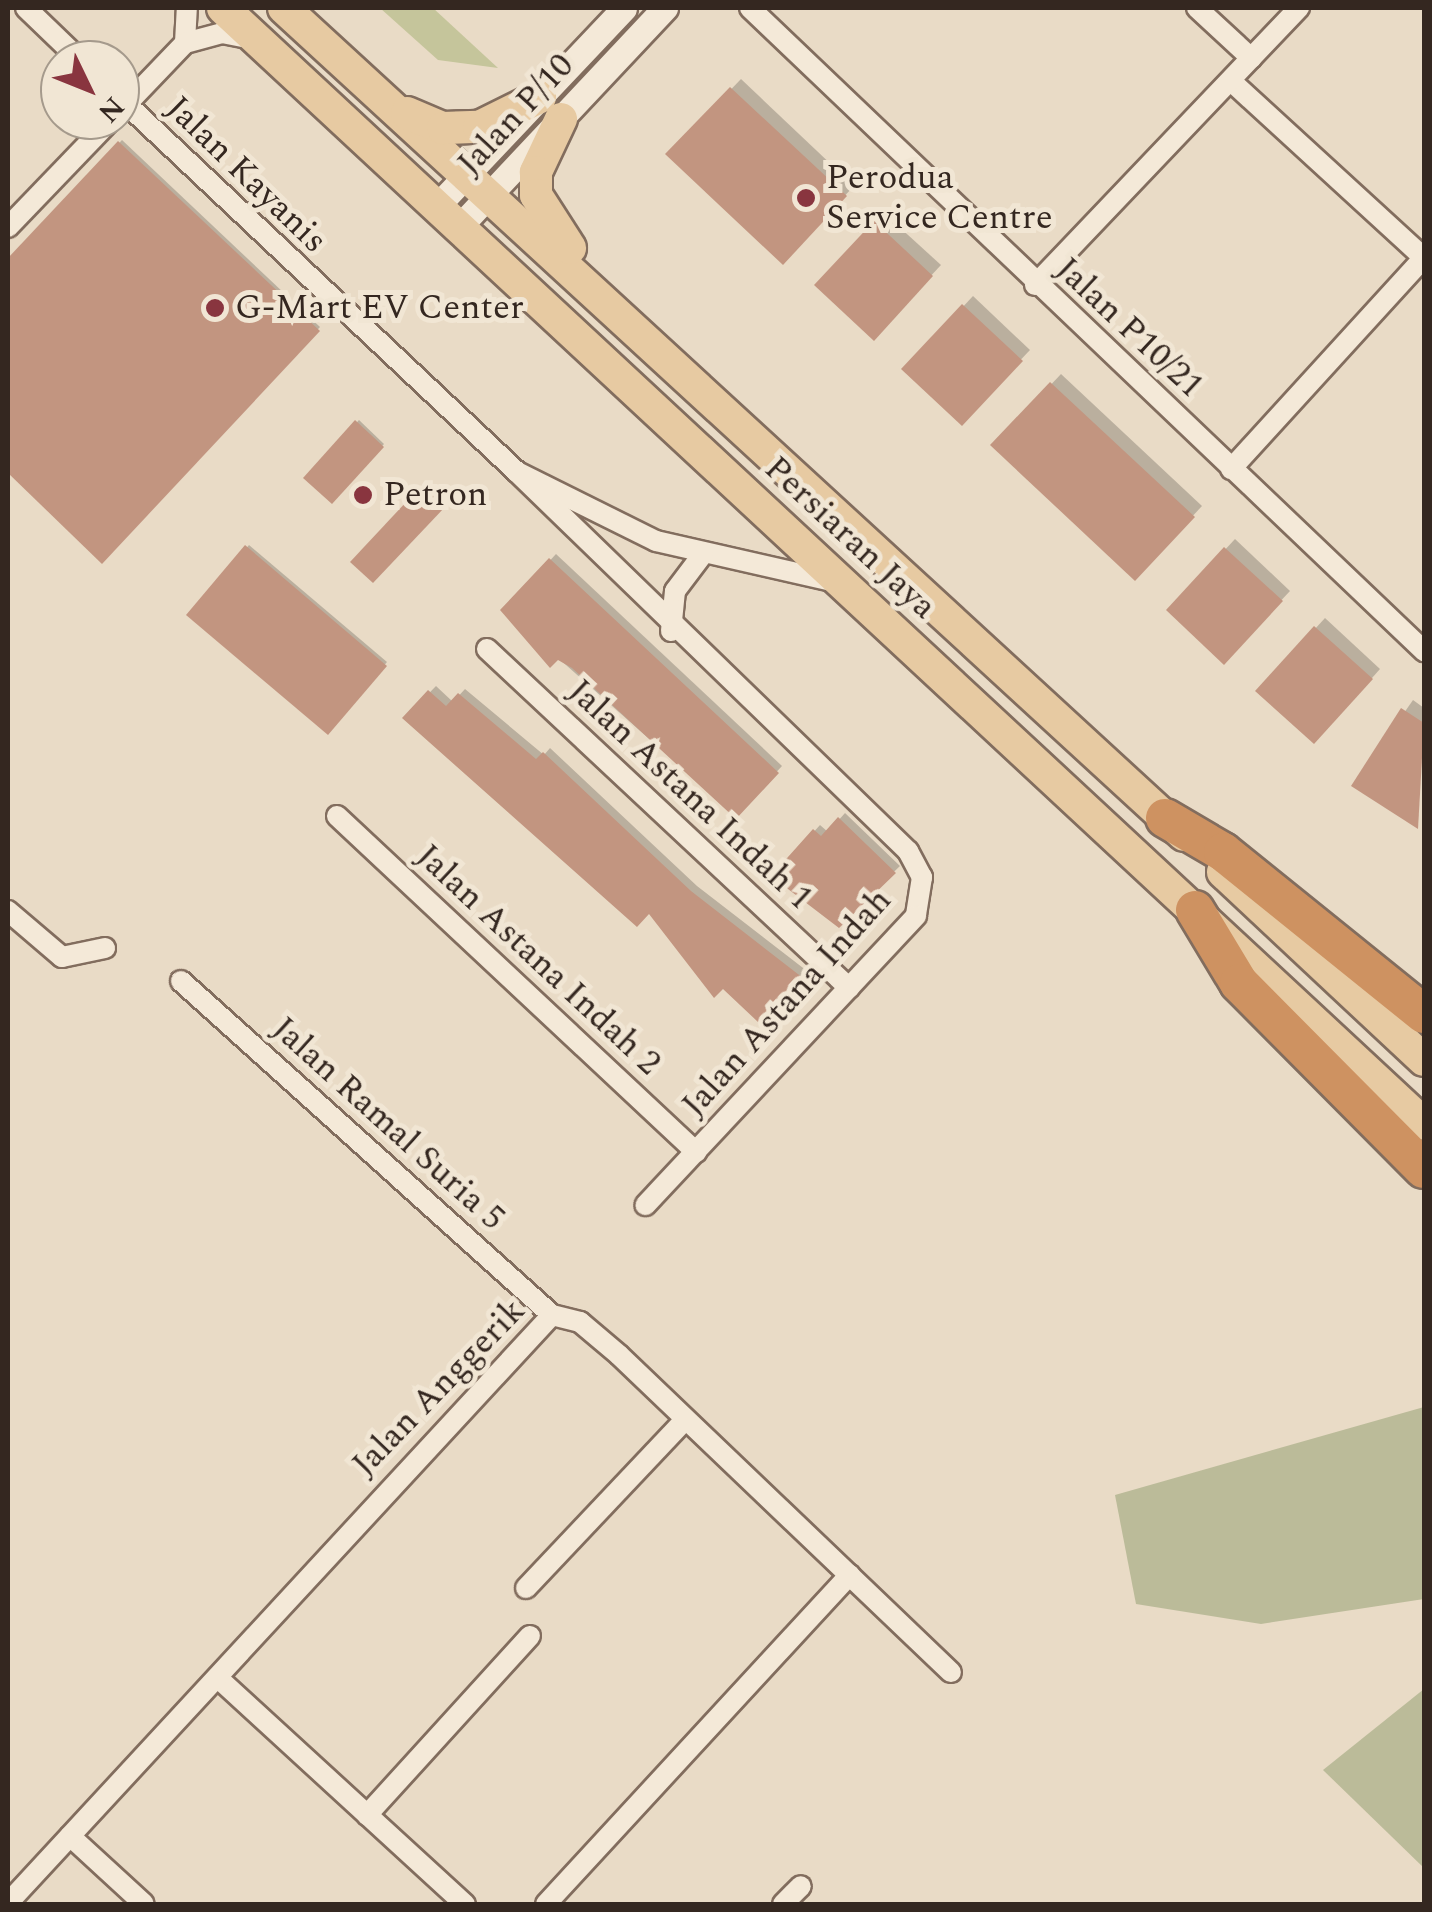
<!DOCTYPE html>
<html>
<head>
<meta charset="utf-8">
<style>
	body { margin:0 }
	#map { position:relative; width:1432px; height:1912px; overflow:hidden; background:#e9dbc6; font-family:Spectral,serif }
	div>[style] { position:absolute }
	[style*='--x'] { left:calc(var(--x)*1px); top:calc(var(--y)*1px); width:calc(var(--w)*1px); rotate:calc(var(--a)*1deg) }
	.green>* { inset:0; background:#c5c59b }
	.cemetery>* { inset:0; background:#bb9 }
	.shadow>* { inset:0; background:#0003 }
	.building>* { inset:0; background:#c29580 }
	.roads { filter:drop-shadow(2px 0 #826d5e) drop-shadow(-2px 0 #826d5e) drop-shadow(0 2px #826d5e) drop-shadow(0 -2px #826d5e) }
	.minor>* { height:20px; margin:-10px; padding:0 10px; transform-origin:10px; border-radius:10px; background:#f4e9d8 }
	.tertiary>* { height:25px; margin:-12.5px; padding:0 12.5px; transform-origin:12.5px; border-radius:12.5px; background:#f4e9d8 }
	.primary>* { height:32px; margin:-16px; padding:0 16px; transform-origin:16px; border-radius:16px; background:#e7caa2 }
	.motorway>* { height:38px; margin:-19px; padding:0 19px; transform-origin:19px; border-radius:19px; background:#ce9261 }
	.dots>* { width:28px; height:28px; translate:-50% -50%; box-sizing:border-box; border:5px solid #f1e6d4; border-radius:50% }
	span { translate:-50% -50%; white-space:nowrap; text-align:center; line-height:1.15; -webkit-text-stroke:10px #f1e6d4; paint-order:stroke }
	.street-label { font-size:35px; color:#342720 }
	.poi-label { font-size:35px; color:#342720 }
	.left { translate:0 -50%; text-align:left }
	.frame { position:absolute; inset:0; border:10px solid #342720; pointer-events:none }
	.north { position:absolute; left:40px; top:40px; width:100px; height:100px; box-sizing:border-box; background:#f1e6d4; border:2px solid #a59a8c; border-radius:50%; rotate:133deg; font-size:28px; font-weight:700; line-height:40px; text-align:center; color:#342720 }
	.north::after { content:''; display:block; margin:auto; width:35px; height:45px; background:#89353f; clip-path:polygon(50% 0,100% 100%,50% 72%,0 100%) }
</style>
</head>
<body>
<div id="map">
	<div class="green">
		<i style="clip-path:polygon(380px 8px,433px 8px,498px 68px,438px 60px)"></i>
	</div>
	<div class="cemetery">
		<i style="clip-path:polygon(1424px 1407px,1424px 1599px,1261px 1624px,1136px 1604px,1115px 1495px)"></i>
		<i style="clip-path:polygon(1424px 1689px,1424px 1868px,1323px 1770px)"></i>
	</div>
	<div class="shadow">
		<i style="clip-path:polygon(741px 79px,854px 186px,783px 261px,669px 154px)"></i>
		<i style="clip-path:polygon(122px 140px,320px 327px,102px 560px,8px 470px,8px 261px)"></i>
		<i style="clip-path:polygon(885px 214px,941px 265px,874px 337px,818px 285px)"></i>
		<i style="clip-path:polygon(973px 296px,1030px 350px,962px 422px,905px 369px)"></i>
		<i style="clip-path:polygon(1061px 374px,1202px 506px,1135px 578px,994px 445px)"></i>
		<i style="clip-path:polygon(359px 420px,384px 444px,332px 500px,307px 477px)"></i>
		<i style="clip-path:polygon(426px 485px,446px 503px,373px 580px,353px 562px)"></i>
		<i style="clip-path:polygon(1235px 539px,1290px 591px,1224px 661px,1169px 610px)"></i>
		<i style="clip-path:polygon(249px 545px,387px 662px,327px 732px,190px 615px)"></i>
		<i style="clip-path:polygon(556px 554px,782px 766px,736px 816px,504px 610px)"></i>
		<i style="clip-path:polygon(1325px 618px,1380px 669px,1324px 732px,1259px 690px)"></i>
		<i style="clip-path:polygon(436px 686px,453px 702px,465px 689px,544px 755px,550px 748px,697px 886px,807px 971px,758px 1018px,649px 910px,405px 718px)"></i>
		<i style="clip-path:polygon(1413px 700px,1424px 708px,1417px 825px,1354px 785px)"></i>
		<i style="clip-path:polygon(845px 813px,900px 866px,839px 925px,775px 875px,820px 825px,828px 832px)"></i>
	</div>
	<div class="building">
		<i style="clip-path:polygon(730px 87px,847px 196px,783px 265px,665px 154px)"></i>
		<i style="clip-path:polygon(118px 141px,320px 331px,102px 564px,8px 473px,8px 258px)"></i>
		<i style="clip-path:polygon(874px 221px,933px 276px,874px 341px,814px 285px)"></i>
		<i style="clip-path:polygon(962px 304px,1023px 361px,962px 426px,901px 369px)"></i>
		<i style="clip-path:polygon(1050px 382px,1195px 517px,1135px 581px,990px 445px)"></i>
		<i style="clip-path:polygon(355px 420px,384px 447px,332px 504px,303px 478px)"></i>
		<i style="clip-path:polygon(422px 485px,445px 507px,373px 583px,350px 562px)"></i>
		<i style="clip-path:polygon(245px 545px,387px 666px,328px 735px,186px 615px)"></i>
		<i style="clip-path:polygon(1224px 547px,1283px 601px,1224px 665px,1166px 610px)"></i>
		<i style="clip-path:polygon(549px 558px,779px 773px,736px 819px,572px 668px,558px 660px,550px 668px,500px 610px)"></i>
		<i style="clip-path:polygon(1314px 626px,1373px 679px,1314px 744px,1255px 691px)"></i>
		<i style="clip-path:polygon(428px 690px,446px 706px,458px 693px,536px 759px,543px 752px,691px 891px,803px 978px,758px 1022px,723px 989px,714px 998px,649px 914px,637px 927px,402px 718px)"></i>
		<i style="clip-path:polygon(1401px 708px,1424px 723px,1418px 829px,1351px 786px)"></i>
		<i style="clip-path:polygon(838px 817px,896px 873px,839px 928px,771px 876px,813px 829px,821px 836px)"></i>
	</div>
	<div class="roads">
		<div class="minor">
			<i style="--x:26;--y:8;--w:75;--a:43.9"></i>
			<i style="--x:750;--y:8;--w:932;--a:43.65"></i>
			<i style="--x:1197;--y:8;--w:74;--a:42.8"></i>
			<i style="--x:185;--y:43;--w:35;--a:-87"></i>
			<i style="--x:1231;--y:81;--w:262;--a:42.5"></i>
			<i style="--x:120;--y:98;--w:545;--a:43.29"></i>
			<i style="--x:517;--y:472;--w:155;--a:26.4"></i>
			<i style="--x:656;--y:541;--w:186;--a:12.8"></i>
			<i style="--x:120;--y:111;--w:94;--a:-46.3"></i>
			<i style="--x:185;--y:43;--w:38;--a:-15"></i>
			<i style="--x:222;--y:33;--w:31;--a:11"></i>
			<i style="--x:8;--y:227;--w:149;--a:-46.1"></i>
			<i style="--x:1035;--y:285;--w:383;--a:-46.4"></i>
			<i style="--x:1231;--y:469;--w:286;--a:-47.6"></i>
			<i style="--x:517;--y:472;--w:545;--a:44.11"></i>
			<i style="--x:908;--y:851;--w:30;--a:62"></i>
			<i style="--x:922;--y:877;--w:39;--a:99"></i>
			<i style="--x:916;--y:916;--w:396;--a:133.1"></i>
			<i style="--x:671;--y:631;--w:40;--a:-84.3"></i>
			<i style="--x:675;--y:591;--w:46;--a:-52.9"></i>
			<i style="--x:487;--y:649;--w:496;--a:43.1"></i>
			<i style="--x:337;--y:816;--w:492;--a:43.1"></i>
			<i style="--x:8;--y:911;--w:71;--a:40.4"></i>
			<i style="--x:62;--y:957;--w:44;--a:-11.8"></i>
			<i style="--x:181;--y:981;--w:499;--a:42"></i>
			<i style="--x:526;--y:1588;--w:231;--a:-46.6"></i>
			<i style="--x:218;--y:1678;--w:335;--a:42.5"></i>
			<i style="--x:367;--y:1815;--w:242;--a:-47.7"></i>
			<i style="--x:70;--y:1836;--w:100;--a:42.6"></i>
			<i style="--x:8;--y:1903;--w:801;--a:-47.23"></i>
			<i style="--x:552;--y:1315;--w:29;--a:14"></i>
			<i style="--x:580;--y:1322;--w:51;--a:40.2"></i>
			<i style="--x:619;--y:1355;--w:459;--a:43.7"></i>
			<i style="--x:546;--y:1904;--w:448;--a:-47.3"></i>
			<i style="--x:783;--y:1904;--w:25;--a:-45"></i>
		</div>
		<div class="tertiary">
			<i style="--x:437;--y:206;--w:272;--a:-46.6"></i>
			<i style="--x:459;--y:227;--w:301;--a:-46.8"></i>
		</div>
		<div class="primary">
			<i style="--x:223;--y:8;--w:1639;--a:42.9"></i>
			<i style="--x:284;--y:8;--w:1222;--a:42.58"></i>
			<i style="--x:407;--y:113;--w:39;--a:23"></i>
			<i style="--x:443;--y:128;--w:36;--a:-2"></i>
			<i style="--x:479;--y:127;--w:68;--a:-26.2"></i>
			<i style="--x:561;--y:119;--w:59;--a:115.3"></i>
			<i style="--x:536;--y:172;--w:23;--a:90"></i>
			<i style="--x:536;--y:195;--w:63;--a:57.3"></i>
			<i style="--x:1223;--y:872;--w:275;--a:43.1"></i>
		</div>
		<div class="motorway">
			<i style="--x:1165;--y:818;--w:67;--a:30.4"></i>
			<i style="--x:1223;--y:852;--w:258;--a:38.9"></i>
			<i style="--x:1195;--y:910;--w:85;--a:58.9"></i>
			<i style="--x:1239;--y:983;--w:262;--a:45.2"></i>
		</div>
	</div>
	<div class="dots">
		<i style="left:806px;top:198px;background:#89353f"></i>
		<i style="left:215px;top:308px;background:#89353f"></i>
		<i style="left:363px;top:495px;background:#89353f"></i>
	</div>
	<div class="street-label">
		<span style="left:516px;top:115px;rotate:-47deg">Jalan P/10</span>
		<span style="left:246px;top:175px;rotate:44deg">Jalan Kayanis</span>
		<span style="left:1129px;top:328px;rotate:43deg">Jalan P10/21</span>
		<span style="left:850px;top:538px;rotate:43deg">Persiaran Jaya</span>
		<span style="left:690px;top:795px;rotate:43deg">Jalan Astana Indah 1</span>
		<span style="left:538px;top:960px;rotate:43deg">Jalan Astana Indah 2</span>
		<span style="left:787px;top:1003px;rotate:-48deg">Jalan Astana Indah</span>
		<span style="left:388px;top:1124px;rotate:42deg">Jalan Ramal Suria 5</span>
		<span style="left:439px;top:1388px;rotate:-46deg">Jalan Anggerik</span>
	</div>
	<div class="poi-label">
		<span class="left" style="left:826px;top:198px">Perodua<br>Service Centre</span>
		<span class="left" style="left:235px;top:308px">G-Mart EV Center</span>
		<span class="left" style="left:383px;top:495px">Petron</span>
	</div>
	<div class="frame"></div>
	<div class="north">N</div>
</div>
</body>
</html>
